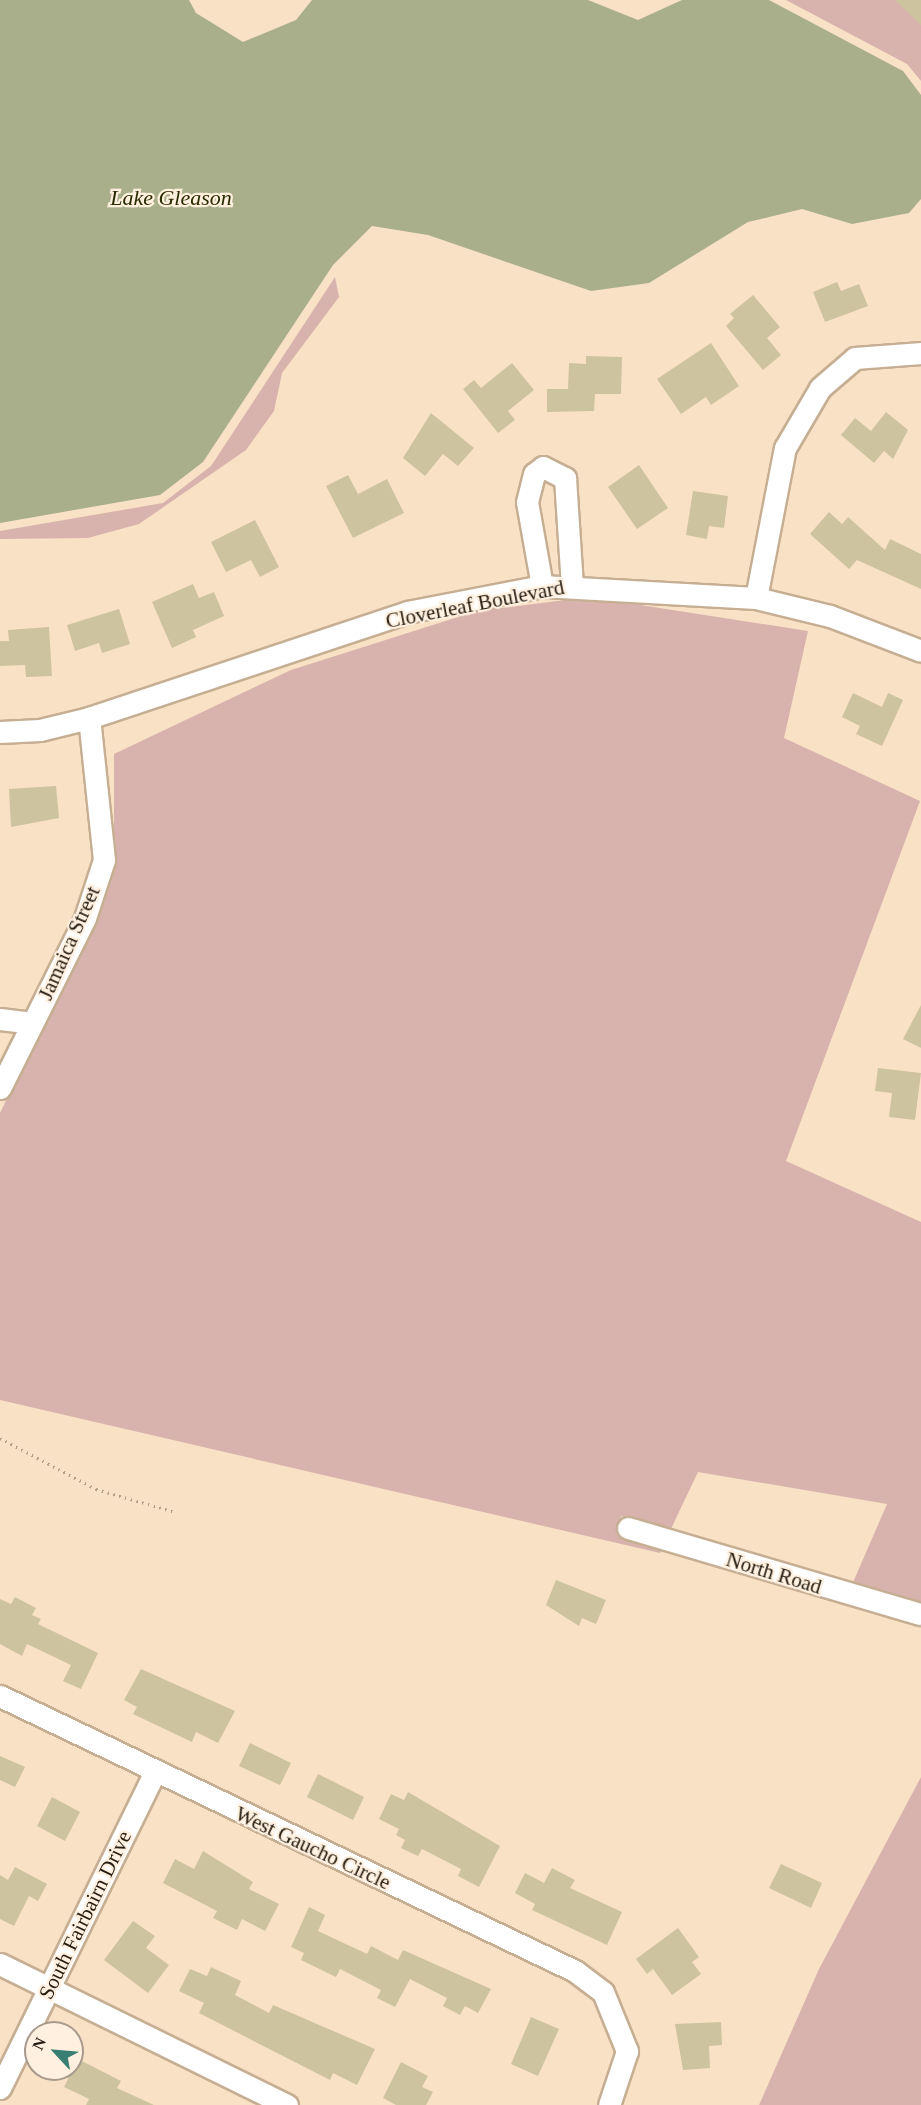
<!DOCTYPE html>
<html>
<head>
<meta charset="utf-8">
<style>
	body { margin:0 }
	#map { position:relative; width:921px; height:2105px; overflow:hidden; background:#f9e1c5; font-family:"Times New Roman",serif }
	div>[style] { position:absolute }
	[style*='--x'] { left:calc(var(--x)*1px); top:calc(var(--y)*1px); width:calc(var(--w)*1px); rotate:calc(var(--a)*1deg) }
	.green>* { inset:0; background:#d8b3ae }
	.water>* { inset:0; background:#a9af8b }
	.building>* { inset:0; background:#cec39f }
	.path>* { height:3px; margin-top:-1.5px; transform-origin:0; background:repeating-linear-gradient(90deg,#b19e88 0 1.5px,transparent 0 6px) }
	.roads { filter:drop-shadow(2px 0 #c6ae93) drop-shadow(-2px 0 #c6ae93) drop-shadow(0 2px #c6ae93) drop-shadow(0 -2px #c6ae93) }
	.minor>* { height:21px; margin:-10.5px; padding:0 10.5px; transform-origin:10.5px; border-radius:10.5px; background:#fff }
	span { translate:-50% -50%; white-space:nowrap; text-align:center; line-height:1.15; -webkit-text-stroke:4.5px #fff0df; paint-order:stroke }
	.street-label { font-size:21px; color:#251c12 }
	.water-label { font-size:22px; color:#282c00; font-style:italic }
	.north { position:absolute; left:24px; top:2021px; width:60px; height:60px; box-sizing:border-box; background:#fff0df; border:2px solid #a89b8d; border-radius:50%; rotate:296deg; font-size:16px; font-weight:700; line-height:24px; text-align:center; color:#251c12 }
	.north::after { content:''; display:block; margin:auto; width:21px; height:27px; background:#397e72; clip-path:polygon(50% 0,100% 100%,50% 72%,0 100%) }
</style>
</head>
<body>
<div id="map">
	<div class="green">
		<i style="clip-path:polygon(786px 0,921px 0,921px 81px,907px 64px)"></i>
		<i style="clip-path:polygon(335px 277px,339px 297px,282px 373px,274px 411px,246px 450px,139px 524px,88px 538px,0 539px,0 531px,163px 503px,211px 466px)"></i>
		<i style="clip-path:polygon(589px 597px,808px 631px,784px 738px,920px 801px,786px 1161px,921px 1222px,921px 1605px,851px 1587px,887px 1504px,698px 1472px,670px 1531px,621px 1516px,616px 1534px,662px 1548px,660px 1553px,0 1400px,0 1113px,94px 923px,114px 864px,114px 754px,291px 670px,477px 611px)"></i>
		<i style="clip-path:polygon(921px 1777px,921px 2105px,759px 2105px,819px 1969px)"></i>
	</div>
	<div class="water">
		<i style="clip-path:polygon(0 0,189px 0,196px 13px,243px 42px,296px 20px,312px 0,588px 0,638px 20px,682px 0,769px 0,903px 71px,921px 95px,921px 199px,909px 213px,852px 224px,802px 209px,748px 222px,649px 283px,591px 291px,428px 235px,372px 226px,333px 265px,203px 462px,160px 495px,0 523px)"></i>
	</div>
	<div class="building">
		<i style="clip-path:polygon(895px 0,921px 0,921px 25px)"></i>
		<i style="clip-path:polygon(837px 282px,841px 291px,859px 284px,868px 306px,825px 322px,813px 292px)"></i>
		<i style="clip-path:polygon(753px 295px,780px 327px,767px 338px,781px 355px,763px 370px,726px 326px,734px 318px,730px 314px)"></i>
		<i style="clip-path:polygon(711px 343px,739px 386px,711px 405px,706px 397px,681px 414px,657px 379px)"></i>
		<i style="clip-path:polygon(586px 356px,622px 357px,621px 394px,595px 394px,594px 411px,547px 412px,547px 389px,568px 389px,569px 363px,586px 364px)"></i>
		<i style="clip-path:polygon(512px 363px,534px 390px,508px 411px,515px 420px,498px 433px,463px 389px,474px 380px,481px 388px)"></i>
		<i style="clip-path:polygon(886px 412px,908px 430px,893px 459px,884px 451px,874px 463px,841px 435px,855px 418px,871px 431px)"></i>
		<i style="clip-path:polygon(431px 413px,474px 448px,458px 466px,443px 454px,425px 476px,403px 458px)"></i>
		<i style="clip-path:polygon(639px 465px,668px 508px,637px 529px,608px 487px)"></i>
		<i style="clip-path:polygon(348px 475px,358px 494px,387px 479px,404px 513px,353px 538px,326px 486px)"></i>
		<i style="clip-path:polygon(693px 491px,728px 496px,724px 528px,709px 526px,707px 539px,686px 535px)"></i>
		<i style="clip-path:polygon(829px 512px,842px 524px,848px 517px,885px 550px,890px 539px,921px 554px,921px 589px,857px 560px,849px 569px,810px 534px)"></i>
		<i style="clip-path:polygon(255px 520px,279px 567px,260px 577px,251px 560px,226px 572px,211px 542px)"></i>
		<i style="clip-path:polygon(193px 584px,199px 598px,214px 592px,224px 616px,193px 630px,196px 637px,172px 648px,152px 602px)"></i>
		<i style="clip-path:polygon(119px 609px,130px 644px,102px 653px,99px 643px,75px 651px,67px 625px)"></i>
		<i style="clip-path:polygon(49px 627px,52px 676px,26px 677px,25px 665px,0 666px,0 641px,9px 641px,8px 630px)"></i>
		<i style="clip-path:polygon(853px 693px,882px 707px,888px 693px,903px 700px,882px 746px,856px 734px,860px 726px,842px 717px)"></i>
		<i style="clip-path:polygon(56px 786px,59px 818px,11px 827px,9px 789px)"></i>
		<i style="clip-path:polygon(921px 1005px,921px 1048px,903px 1039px)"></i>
		<i style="clip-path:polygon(878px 1068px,921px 1073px,915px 1120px,889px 1117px,892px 1093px,875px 1091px)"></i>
		<i style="clip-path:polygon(556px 1580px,606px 1600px,596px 1624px,582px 1618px,579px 1626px,546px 1605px)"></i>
		<i style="clip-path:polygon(15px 1597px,36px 1608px,32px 1615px,41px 1619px,38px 1624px,98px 1653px,81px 1689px,63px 1681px,71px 1665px,27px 1644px,22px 1656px,0 1644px,0 1599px,11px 1604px)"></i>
		<i style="clip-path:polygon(141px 1669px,235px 1711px,218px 1743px,196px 1732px,192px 1742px,133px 1714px,137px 1707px,124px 1700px)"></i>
		<i style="clip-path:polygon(250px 1743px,291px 1763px,280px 1785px,239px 1766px)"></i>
		<i style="clip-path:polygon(0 1756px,25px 1767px,15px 1787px,0 1780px)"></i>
		<i style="clip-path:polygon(318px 1774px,364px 1797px,353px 1820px,307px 1797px)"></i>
		<i style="clip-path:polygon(408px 1792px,500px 1846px,479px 1887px,458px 1876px,461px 1869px,422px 1849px,418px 1856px,401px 1848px,405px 1840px,396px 1835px,399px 1829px,379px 1819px,391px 1794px,404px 1800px)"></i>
		<i style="clip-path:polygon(52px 1797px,80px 1812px,65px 1841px,37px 1826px)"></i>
		<i style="clip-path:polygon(203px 1851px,253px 1882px,249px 1889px,279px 1904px,265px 1931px,242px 1919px,237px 1930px,213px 1918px,217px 1911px,163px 1883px,175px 1859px,194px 1869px)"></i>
		<i style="clip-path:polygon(781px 1864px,822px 1883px,811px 1908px,769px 1888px)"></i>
		<i style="clip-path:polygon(15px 1867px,47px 1884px,38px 1901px,29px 1896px,14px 1926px,0 1919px,0 1875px,8px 1880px)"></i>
		<i style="clip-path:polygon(552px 1868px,575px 1880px,570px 1888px,622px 1912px,607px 1945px,532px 1910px,535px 1904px,515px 1893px,525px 1873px,544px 1883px)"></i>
		<i style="clip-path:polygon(309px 1907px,325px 1915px,318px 1931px,367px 1954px,371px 1946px,398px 1960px,403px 1950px,491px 1989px,478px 2013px,465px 2006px,460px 2015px,443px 2006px,447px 1998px,410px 1979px,395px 2007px,377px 1998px,381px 1990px,340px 1969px,336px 1977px,301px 1960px,304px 1953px,291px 1947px)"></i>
		<i style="clip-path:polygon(133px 1921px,155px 1936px,146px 1948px,169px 1965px,148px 1993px,104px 1960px)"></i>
		<i style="clip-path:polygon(678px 1928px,699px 1957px,692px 1962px,701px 1974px,672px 1995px,653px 1969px,647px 1974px,636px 1959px)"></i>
		<i style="clip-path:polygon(211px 1967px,241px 1981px,235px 1995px,269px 2013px,273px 2005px,375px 2049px,357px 2085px,333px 2073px,330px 2080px,199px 2013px,204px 2003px,179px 1991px,190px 1969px,207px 1976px)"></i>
		<i style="clip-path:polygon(531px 2017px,559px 2029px,538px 2076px,511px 2064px)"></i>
		<i style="clip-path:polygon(721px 2022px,722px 2045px,709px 2046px,710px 2068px,683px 2070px,675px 2024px)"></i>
		<i style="clip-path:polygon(78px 2059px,121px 2081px,117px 2088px,154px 2105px,86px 2105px,89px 2099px,64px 2087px)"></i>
		<i style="clip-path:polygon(401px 2062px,428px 2076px,422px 2087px,433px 2092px,426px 2105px,396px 2105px,383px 2098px)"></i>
	</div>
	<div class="path">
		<i style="--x:0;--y:1438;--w:109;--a:28"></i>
		<i style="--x:96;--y:1489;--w:82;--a:16.2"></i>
	</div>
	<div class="roads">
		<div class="minor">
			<i style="--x:542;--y:586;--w:85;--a:-100.1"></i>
			<i style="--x:527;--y:502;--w:29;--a:-76"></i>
			<i style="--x:534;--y:474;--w:11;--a:-38"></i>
			<i style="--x:543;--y:467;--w:25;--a:27"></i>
			<i style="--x:565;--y:478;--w:107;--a:86.3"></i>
			<i style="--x:756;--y:598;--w:153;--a:-79.1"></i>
			<i style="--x:785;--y:448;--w:69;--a:-59.7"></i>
			<i style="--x:820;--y:388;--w:46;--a:-40.6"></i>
			<i style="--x:855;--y:358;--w:66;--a:-4.3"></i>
			<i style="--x:0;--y:732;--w:40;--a:-2.9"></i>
			<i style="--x:40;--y:730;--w:50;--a:-13.8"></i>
			<i style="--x:89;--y:718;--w:335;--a:-18.4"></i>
			<i style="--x:407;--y:612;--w:137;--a:-10.9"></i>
			<i style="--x:542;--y:586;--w:214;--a:3.2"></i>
			<i style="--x:756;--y:598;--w:76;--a:13.7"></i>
			<i style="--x:830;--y:616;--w:97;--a:21"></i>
			<i style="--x:0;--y:1019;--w:32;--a:7"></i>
			<i style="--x:0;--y:1088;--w:190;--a:-63.4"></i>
			<i style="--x:85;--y:918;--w:61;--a:-71.9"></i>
			<i style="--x:104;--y:860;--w:143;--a:-96"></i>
			<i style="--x:628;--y:1528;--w:305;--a:16.4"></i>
			<i style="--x:0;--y:1696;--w:637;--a:25.56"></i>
			<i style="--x:575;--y:1971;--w:35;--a:37"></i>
			<i style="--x:603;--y:1992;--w:64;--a:67.9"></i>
			<i style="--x:627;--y:2051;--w:57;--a:108.4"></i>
			<i style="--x:0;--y:1964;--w:320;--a:26.2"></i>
			<i style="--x:0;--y:2088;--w:351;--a:-63.9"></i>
		</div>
	</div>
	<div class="street-label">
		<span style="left:475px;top:604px;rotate:-11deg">Cloverleaf Boulevard</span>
		<span style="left:69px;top:943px;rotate:-66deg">Jamaica Street</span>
		<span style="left:774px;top:1573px;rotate:17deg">North Road</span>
		<span style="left:313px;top:1848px;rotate:25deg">West Gaucho Circle</span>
		<span style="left:85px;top:1915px;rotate:-64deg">South Fairbairn Drive</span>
	</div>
	<div class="water-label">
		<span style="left:171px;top:198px">Lake Gleason</span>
	</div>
	<div class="north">N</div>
</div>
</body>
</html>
